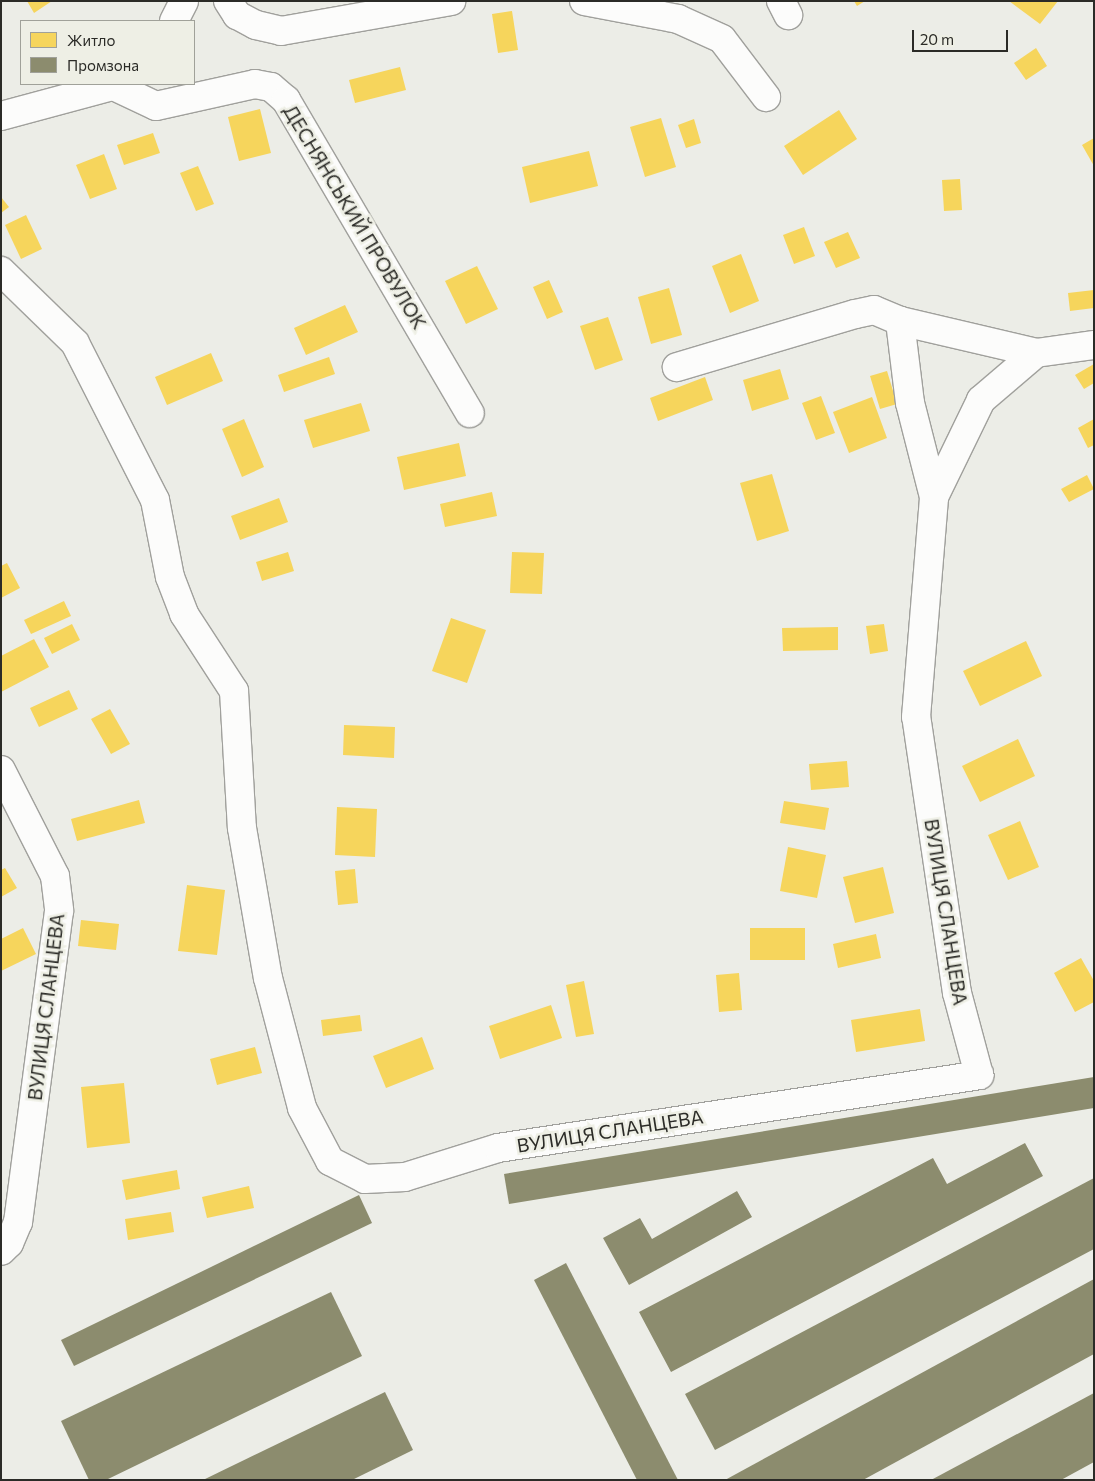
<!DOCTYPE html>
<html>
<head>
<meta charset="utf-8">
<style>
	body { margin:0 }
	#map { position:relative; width:1095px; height:1481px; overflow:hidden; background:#ecede7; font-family:Commissioner,sans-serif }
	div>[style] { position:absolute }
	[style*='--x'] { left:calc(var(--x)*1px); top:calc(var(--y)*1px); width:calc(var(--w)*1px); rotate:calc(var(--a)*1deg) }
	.homes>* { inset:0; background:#f6d55c }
	.industry>* { inset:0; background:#8c8c6e }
	.roads { filter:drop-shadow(1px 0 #a0a09c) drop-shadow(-1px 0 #a0a09c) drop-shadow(0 1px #a0a09c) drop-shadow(0 -1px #a0a09c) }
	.street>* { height:28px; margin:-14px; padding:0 14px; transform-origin:14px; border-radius:14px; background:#fcfcfb }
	span { translate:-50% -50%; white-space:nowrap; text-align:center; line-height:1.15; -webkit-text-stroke:5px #eeefe5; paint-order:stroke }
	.street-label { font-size:19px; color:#2b2b27 }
	.frame { position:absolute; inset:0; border:2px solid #2b2b27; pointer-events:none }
	.legend { position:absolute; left:20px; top:20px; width:175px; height:65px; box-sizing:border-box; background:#eeefe5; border:1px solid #a0a199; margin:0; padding:6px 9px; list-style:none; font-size:15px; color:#2b2b27 }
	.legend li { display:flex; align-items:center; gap:10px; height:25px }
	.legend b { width:25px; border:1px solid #a0a199 }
	.scale { position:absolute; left:912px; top:30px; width:96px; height:22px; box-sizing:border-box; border:2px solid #2b2b27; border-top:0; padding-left:6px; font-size:15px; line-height:18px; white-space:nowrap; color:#2b2b27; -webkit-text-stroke:4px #eeefe5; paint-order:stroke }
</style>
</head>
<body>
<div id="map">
	<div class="homes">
		<i style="clip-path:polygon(27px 1px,52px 1px,34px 13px)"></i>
		<i style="clip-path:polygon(854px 1px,865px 1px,857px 6px)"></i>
		<i style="clip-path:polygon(1009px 1px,1058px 1px,1040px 24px)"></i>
		<i style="clip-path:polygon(512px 11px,518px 50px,498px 53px,492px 14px)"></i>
		<i style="clip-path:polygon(1036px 48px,1047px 66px,1026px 80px,1014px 63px)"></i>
		<i style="clip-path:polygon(400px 67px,406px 90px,355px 103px,349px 80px)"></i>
		<i style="clip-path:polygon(260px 109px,271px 153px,239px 161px,228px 117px)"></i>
		<i style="clip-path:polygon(839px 110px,857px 139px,803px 175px,784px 146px)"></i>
		<i style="clip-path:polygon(661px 118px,676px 167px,645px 177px,630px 127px)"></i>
		<i style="clip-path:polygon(694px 119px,701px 143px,686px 148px,678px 125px)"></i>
		<i style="clip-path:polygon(153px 133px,160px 153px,124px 165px,117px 145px)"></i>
		<i style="clip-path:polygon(1094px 138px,1094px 166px,1082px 145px)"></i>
		<i style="clip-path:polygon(589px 151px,598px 186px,530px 203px,522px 167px)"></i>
		<i style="clip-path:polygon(104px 154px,117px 189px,90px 199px,76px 165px)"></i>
		<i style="clip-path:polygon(198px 166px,214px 204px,196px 211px,180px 173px)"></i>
		<i style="clip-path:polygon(960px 179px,962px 210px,944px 211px,942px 180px)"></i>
		<i style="clip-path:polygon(1px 197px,9px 207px,1px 213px)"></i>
		<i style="clip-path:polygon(26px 215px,42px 249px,21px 259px,5px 225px)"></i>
		<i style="clip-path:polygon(804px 227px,815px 256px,794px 264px,783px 235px)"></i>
		<i style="clip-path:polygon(848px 232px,860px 258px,836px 268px,824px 242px)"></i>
		<i style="clip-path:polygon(741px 254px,759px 301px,730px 313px,712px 266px)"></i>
		<i style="clip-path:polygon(477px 266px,498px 309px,466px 324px,445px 281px)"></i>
		<i style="clip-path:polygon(549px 280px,563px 312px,547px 319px,533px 287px)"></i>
		<i style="clip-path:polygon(669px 288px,682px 335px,651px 344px,638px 297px)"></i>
		<i style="clip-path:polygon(1094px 290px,1094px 308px,1070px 311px,1068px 293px)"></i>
		<i style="clip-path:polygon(345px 305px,358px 332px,306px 355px,294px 328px)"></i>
		<i style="clip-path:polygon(608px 317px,623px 360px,595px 370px,580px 326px)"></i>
		<i style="clip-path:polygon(211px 353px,223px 381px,167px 405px,155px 377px)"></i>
		<i style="clip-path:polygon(329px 357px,335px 374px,284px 392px,278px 375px)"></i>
		<i style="clip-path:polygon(1094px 364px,1094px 383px,1084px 389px,1075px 375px)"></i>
		<i style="clip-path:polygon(780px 369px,789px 399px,752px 411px,743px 380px)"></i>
		<i style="clip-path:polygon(887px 371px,897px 404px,880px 409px,870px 376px)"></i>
		<i style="clip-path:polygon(705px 377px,713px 400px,658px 421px,650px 398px)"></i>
		<i style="clip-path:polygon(821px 396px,835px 433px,816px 440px,802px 403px)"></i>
		<i style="clip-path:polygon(872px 397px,887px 438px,849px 453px,833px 412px)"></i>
		<i style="clip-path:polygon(361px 403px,370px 431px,313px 448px,304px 420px)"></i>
		<i style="clip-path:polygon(244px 419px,264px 467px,242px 477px,222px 429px)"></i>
		<i style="clip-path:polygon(1094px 419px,1094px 445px,1088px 448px,1078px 428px)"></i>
		<i style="clip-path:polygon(459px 443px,466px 476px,404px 490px,397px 457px)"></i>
		<i style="clip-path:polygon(772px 474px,789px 531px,757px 541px,740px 483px)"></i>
		<i style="clip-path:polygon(1087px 475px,1094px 489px,1069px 502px,1061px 489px)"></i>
		<i style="clip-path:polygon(492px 492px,497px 516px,445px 527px,440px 504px)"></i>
		<i style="clip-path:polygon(279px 498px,288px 522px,240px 540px,231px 516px)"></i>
		<i style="clip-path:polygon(288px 552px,294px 571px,262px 581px,256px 562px)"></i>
		<i style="clip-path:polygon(512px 552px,544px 553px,542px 594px,510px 593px)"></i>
		<i style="clip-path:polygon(7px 563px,20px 588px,1px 598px,1px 566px)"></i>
		<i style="clip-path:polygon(64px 601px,71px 616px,31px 634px,24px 620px)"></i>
		<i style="clip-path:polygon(451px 618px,486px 630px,467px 683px,432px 671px)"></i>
		<i style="clip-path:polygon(72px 624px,80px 640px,52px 654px,44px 638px)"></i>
		<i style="clip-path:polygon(884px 624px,888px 651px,870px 654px,866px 626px)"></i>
		<i style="clip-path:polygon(838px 627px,838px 650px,783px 651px,782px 628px)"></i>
		<i style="clip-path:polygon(34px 639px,49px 667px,1px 692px,1px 656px)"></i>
		<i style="clip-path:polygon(1026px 641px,1042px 676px,980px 706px,963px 671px)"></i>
		<i style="clip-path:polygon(69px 690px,78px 709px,39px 727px,30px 708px)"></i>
		<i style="clip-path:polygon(110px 709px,130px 744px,111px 754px,91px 719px)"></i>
		<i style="clip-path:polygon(344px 725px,395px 727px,394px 758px,343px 755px)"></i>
		<i style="clip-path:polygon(1018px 739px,1035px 776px,980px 802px,962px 766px)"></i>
		<i style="clip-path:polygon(847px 761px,849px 787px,811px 790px,809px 764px)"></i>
		<i style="clip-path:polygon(139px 800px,145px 823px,77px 841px,71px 819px)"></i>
		<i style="clip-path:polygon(784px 801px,829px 808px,825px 830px,780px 823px)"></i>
		<i style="clip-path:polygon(337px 807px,377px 809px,375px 857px,335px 855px)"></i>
		<i style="clip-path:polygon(1020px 821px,1039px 867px,1008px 880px,988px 835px)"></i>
		<i style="clip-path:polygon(788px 847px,826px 855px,817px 898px,780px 891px)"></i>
		<i style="clip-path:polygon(883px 867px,894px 913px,855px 923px,843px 877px)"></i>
		<i style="clip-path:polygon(5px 868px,17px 888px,1px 897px,1px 870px)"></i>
		<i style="clip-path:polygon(355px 869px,358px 903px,338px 905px,335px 871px)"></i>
		<i style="clip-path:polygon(187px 885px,225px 890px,217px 955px,178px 951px)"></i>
		<i style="clip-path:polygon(81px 920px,119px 924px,116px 950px,78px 946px)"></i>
		<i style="clip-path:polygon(23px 928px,36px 954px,1px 971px,1px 939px)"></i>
		<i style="clip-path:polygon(750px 928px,805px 928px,805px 960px,750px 960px)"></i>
		<i style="clip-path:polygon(876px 934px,881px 958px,838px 968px,833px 944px)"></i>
		<i style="clip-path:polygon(1081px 958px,1094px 981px,1094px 1002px,1075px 1012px,1054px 973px)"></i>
		<i style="clip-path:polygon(739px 973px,742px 1010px,719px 1012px,716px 975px)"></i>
		<i style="clip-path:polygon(584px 981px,594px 1034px,576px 1037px,566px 985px)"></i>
		<i style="clip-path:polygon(551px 1005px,562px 1038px,500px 1059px,489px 1026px)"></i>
		<i style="clip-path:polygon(920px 1009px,925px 1041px,856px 1052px,851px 1020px)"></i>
		<i style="clip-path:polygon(360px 1015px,362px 1031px,323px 1036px,321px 1020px)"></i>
		<i style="clip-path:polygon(422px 1037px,434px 1069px,386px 1088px,373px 1056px)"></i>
		<i style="clip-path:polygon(255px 1047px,262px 1073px,217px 1085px,210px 1059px)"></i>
		<i style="clip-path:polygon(124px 1083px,130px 1143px,87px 1148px,81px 1087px)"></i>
		<i style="clip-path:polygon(177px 1170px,180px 1189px,126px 1200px,122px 1180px)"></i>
		<i style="clip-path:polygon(249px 1186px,254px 1208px,207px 1218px,202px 1197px)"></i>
		<i style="clip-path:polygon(171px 1212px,174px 1232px,128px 1240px,125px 1219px)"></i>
	</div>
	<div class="industry">
		<i style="clip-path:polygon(1094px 1077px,1094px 1108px,509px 1204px,504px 1174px)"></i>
		<i style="clip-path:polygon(1025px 1143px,1043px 1176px,671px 1372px,639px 1312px,933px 1158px,947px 1184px)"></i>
		<i style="clip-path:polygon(1094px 1178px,1094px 1249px,715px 1450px,685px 1394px)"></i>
		<i style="clip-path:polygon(737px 1191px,752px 1217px,629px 1285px,603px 1238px,640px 1218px,652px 1239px)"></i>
		<i style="clip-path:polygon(359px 1195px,372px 1223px,74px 1366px,61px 1340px)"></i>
		<i style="clip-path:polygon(566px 1263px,678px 1480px,637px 1480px,534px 1280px)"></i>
		<i style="clip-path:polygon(1094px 1279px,1094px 1354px,863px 1480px,725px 1480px)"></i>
		<i style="clip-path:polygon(331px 1292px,362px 1356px,106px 1480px,89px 1480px,61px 1421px)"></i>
		<i style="clip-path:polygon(385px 1392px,413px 1450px,352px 1480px,203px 1480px)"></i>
		<i style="clip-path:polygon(1094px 1393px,1094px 1462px,1061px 1480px,931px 1480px)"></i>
	</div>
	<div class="roads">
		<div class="street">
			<i style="--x:228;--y:1;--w:17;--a:57"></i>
			<i style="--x:237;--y:15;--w:21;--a:28"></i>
			<i style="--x:256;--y:25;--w:26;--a:13"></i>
			<i style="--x:281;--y:31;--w:173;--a:-10"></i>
			<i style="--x:584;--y:1;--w:96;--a:10.8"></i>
			<i style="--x:678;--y:19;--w:48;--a:24.4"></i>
			<i style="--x:722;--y:39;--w:73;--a:52.8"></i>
			<i style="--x:781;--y:1;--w:16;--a:63"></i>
			<i style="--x:174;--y:21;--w:22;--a:-63"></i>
			<i style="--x:116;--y:87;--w:44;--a:25.4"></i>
			<i style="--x:156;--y:106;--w:101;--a:-12.5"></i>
			<i style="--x:255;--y:84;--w:16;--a:11"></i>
			<i style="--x:271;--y:87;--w:20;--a:41"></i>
			<i style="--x:286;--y:100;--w:363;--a:59.6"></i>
			<i style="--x:1;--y:116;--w:123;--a:-15.1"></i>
			<i style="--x:1;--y:271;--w:103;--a:44.2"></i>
			<i style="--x:75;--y:343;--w:176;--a:63"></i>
			<i style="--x:155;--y:500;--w:78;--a:79"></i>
			<i style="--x:170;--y:577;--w:40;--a:69"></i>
			<i style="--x:184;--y:614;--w:92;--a:57"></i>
			<i style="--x:234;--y:691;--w:137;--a:86.7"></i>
			<i style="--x:242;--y:828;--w:152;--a:80.2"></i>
			<i style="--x:268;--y:978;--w:134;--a:75.3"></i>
			<i style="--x:302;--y:1108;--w:60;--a:62.2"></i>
			<i style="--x:330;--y:1161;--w:39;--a:27"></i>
			<i style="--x:365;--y:1179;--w:40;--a:-2.9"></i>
			<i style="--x:405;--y:1177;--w:97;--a:-17.3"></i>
			<i style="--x:498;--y:1148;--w:487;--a:-8.6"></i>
			<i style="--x:979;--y:1075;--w:85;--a:-105"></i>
			<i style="--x:957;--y:993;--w:279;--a:-98.4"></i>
			<i style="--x:916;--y:717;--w:221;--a:-85.3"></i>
			<i style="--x:934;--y:497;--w:97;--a:-104.3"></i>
			<i style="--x:910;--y:403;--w:83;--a:-97"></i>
			<i style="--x:900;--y:321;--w:28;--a:-157"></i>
			<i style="--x:874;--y:310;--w:19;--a:168"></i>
			<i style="--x:855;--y:314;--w:186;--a:163.4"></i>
			<i style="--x:900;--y:321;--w:140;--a:13.2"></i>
			<i style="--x:1036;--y:353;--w:59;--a:-7.9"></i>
			<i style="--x:934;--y:497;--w:108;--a:-64.1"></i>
			<i style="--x:981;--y:400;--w:72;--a:-40.5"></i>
			<i style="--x:1;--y:770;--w:119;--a:63"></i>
			<i style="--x:55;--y:876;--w:35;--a:83"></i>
			<i style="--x:59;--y:911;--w:314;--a:97.5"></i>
			<i style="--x:18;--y:1222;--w:23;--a:113"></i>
			<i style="--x:9;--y:1243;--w:11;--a:135"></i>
		</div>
	</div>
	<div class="street-label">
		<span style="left:355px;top:217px;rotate:59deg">ДЕСНЯНСЬКИЙ ПРОВУЛОК</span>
		<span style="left:946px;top:912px;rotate:81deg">ВУЛИЦЯ СЛАНЦЕВА</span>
		<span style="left:46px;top:1007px;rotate:-83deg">ВУЛИЦЯ СЛАНЦЕВА</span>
		<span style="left:610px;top:1131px;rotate:-9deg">ВУЛИЦЯ СЛАНЦЕВА</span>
	</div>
	<div class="frame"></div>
	<ul class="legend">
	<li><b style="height:14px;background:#f6d55c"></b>Житло</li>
	<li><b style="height:14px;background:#8c8c6e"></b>Промзона</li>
	</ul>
	<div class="scale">20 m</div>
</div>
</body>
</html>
